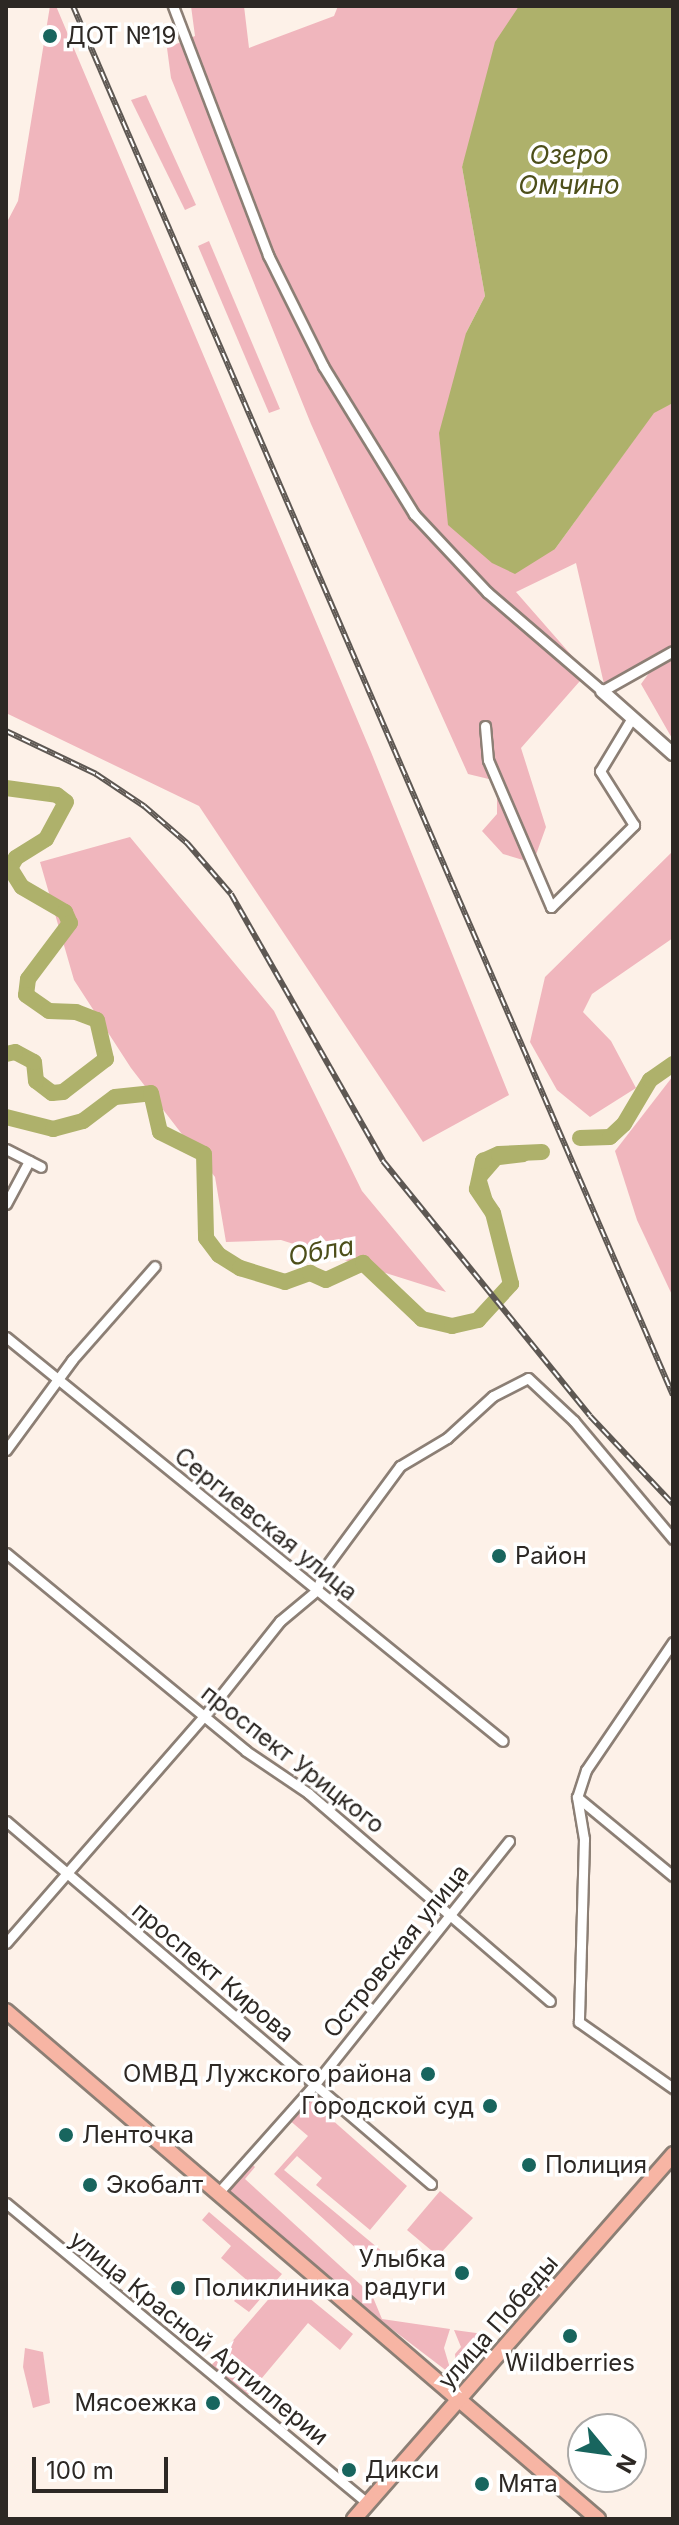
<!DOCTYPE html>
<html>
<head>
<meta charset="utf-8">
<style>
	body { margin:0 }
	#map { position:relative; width:679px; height:2525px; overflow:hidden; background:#fdf1e8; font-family:Inter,sans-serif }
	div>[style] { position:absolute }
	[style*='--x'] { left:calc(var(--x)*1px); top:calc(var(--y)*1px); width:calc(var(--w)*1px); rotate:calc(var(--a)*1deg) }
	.green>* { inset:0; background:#f0b6bd }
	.water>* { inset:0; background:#aeb16b }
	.river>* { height:16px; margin:-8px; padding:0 8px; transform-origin:8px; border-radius:8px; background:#aeb16b }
	.roads { filter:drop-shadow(2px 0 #8c7f75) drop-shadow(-2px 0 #8c7f75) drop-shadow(0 2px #8c7f75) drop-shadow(0 -2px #8c7f75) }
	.street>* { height:9px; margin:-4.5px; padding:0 4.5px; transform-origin:4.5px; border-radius:4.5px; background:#fff }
	.secondary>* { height:12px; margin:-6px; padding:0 6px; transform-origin:6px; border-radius:6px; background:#fff }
	.primary>* { height:14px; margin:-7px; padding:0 7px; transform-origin:7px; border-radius:7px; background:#f7b5a4 }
	.rail>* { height:6px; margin-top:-3px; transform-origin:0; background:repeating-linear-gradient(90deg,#fff 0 9px,#5e5853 0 18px); box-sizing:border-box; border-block:2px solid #5e5853 }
	.dots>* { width:22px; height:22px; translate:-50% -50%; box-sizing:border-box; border:4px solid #fff; border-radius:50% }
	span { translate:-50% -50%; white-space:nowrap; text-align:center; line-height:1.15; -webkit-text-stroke:7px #fff; paint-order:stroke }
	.poi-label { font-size:24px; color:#2d2824 }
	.left { translate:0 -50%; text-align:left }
	.right { translate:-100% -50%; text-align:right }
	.street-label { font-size:24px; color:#2d2824 }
	.water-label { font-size:26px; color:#4d4f1a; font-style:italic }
	.frame { position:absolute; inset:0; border:8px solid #2d2824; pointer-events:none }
	.north { position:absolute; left:567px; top:2413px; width:80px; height:80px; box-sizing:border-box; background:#fff; border:2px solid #aba9a7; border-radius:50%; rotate:119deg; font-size:22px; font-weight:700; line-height:32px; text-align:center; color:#2d2824 }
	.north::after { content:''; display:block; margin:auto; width:28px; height:36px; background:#18655e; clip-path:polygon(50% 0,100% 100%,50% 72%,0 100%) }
	.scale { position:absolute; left:32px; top:2457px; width:136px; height:36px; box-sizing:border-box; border:4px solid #2d2824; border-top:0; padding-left:10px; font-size:24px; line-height:28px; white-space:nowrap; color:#2d2824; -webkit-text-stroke:6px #fff; paint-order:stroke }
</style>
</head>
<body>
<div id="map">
	<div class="green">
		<i style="clip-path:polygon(50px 6px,56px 6px,371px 752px,509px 1095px,423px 1142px,199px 806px,6px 713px,6px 224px,18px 201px)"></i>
		<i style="clip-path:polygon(191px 6px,244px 6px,249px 48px,334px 16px,338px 6px,519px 6px,462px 167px,485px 296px,466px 333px,555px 549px,654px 412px,673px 403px,673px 740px,641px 684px,660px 658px,604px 684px,576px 563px,516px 592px,587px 673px,521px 748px,546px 827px,533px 863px,503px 854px,482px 831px,497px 814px,497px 781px,468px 774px,311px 424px,171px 78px,167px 48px,195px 36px)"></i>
		<i style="clip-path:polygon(146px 95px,196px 205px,185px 210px,131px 100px)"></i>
		<i style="clip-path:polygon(209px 241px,280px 409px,269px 413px,198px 246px)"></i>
		<i style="clip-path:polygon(130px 837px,274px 1011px,362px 1191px,446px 1292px,281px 1240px,226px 1242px,215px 1177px,131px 1068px,74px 980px,40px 862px)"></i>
		<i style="clip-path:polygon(673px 851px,673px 938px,592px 994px,583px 1012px,611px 1041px,636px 1088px,590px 1117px,557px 1090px,530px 1042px,545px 977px)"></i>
		<i style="clip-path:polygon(673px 1076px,673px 1297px,637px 1220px,615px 1151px)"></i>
		<i style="clip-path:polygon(317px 2086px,340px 2105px,330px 2118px,407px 2186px,370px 2230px,316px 2185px,322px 2178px,297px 2156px,284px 2170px,390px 2258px,380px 2270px,274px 2174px,308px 2136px,288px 2119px)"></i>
		<i style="clip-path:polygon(250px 2162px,255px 2167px,245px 2179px,372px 2295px,382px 2319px,450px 2329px,444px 2348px,452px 2375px,372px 2314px,226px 2189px)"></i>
		<i style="clip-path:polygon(440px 2191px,473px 2218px,438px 2256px,407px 2230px)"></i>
		<i style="clip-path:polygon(209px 2212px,282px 2274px,249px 2312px,234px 2301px,249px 2282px,221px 2258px,231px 2246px,202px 2220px)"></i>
		<i style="clip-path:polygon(286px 2279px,353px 2334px,340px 2350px,308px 2323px,246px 2397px,210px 2367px)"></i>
		<i style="clip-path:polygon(454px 2330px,491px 2335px,457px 2374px,455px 2354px,461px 2347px)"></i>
		<i style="clip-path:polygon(25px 2348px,43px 2352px,50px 2403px,33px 2408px,23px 2367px)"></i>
	</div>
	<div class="water">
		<i style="clip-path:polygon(519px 6px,673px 6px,673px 403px,654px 413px,555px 549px,515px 574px,492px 563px,448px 525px,439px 433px,466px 333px,485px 296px,462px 167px,495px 42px)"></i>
		<i style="clip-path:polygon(542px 1152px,525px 1162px,500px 1165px,487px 1180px,519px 1287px,511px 1284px,493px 1213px,477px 1189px,483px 1161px,499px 1154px)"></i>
	</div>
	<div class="river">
		<i style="--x:6;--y:788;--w:51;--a:7.8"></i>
		<i style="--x:57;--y:795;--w:11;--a:38"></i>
		<i style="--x:66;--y:802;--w:42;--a:118.4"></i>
		<i style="--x:46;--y:839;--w:36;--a:148"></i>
		<i style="--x:16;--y:858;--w:12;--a:121"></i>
		<i style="--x:10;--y:868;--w:22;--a:58"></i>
		<i style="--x:22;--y:887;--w:50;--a:30.2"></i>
		<i style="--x:65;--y:912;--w:12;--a:66"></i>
		<i style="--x:70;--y:923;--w:70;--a:126.9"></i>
		<i style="--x:28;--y:979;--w:16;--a:97"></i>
		<i style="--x:26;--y:995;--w:28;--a:35"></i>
		<i style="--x:49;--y:1011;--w:27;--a:2"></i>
		<i style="--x:76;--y:1012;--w:22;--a:21"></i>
		<i style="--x:97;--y:1020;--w:40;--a:77"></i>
		<i style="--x:106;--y:1059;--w:54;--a:142.5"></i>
		<i style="--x:63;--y:1092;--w:11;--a:175"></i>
		<i style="--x:52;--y:1093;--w:20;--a:-143"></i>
		<i style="--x:36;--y:1081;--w:19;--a:-96"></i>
		<i style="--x:34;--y:1062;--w:21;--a:-152"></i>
		<i style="--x:15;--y:1052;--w:9;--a:167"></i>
		<i style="--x:6;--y:1117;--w:49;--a:14.3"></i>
		<i style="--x:53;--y:1129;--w:31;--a:-15"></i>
		<i style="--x:83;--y:1121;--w:40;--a:-37"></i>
		<i style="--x:115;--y:1097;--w:36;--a:-6"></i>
		<i style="--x:151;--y:1093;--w:40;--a:77"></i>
		<i style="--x:160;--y:1132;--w:49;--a:26.6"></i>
		<i style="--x:204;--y:1154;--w:84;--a:88.6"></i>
		<i style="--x:206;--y:1238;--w:21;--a:53"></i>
		<i style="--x:219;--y:1255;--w:25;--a:32"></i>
		<i style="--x:240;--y:1268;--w:47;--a:17.3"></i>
		<i style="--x:285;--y:1282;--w:27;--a:-20"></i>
		<i style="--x:310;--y:1273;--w:17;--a:24"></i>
		<i style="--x:326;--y:1280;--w:41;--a:-24.7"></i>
		<i style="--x:363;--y:1263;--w:81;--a:43.5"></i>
		<i style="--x:422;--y:1319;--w:31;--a:13"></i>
		<i style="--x:452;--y:1326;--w:27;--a:-13"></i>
		<i style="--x:478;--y:1320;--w:49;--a:-47.5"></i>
		<i style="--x:511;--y:1284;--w:73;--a:-104.2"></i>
		<i style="--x:493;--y:1213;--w:29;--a:-124"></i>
		<i style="--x:477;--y:1189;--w:29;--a:-78"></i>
		<i style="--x:483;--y:1161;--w:17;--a:-24"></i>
		<i style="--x:499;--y:1154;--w:43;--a:-2.7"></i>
		<i style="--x:580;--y:1138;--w:30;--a:-2"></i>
		<i style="--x:610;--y:1137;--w:19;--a:-43"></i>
		<i style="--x:624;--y:1124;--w:51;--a:-59.4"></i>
		<i style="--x:650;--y:1080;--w:28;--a:-35"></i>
	</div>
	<div class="roads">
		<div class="street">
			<i style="--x:173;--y:6;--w:267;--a:69.1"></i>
			<i style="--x:268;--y:255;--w:124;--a:63.6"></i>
			<i style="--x:323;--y:366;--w:174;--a:58.4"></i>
			<i style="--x:414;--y:514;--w:107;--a:46.9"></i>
			<i style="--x:487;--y:592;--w:152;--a:40.7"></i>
			<i style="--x:602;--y:691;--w:81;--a:-29.4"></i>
			<i style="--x:485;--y:726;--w:34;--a:85"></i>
			<i style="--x:488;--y:760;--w:160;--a:66.8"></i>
			<i style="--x:551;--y:907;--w:117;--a:-44.7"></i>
			<i style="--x:634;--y:825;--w:64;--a:-122.2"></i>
			<i style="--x:600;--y:771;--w:62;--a:-58.9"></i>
			<i style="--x:6;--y:1149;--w:39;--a:27"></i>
			<i style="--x:6;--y:1204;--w:49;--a:-61.9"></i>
			<i style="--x:6;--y:1337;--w:640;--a:39.11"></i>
			<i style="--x:6;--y:1450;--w:112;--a:-53.7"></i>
			<i style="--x:72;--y:1360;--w:125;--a:-48.6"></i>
			<i style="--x:6;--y:1553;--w:311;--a:39.5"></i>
			<i style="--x:246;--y:1751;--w:75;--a:34.1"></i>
			<i style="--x:308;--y:1793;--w:319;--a:40.7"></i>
			<i style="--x:673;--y:1642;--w:155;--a:124.2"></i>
			<i style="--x:586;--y:1770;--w:28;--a:108"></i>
			<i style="--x:577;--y:1797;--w:43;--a:80.5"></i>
			<i style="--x:584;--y:1839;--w:183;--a:91.6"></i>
			<i style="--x:579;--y:2022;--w:115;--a:35.1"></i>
			<i style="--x:577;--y:1797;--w:124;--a:39.5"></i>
			<i style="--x:6;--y:1821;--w:559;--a:40.5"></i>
			<i style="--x:6;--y:1943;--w:304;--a:-48.9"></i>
			<i style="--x:206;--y:1714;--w:119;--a:-51.5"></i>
			<i style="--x:280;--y:1621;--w:47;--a:-39.8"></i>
			<i style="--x:316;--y:1591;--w:28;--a:-67"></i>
			<i style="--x:327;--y:1565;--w:123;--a:-53.6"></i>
			<i style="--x:400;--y:1466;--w:55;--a:-30.8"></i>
			<i style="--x:447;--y:1438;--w:62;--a:-42.4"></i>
			<i style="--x:493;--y:1396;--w:39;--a:-27"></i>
			<i style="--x:528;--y:1378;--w:63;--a:43.1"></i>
			<i style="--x:574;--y:1421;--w:154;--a:50"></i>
			<i style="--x:218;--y:2193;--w:146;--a:-48.3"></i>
			<i style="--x:315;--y:2084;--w:311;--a:-51.4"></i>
			<i style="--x:6;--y:2203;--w:471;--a:39.7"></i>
		</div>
		<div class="secondary">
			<i style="--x:602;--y:691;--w:95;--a:41.6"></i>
		</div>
		<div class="primary">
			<i style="--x:6;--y:2011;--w:780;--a:40.63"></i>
			<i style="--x:354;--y:2519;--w:485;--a:-48.8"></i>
		</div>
	</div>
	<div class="rail">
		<i style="--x:73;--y:6;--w:1513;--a:66.64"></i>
		<i style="--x:6;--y:731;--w:100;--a:25.5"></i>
		<i style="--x:96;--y:774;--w:58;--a:33.7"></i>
		<i style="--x:144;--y:806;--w:57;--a:40.7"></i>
		<i style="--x:187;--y:843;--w:67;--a:49.2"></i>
		<i style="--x:231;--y:894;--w:307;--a:60.3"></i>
		<i style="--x:383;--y:1161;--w:328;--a:50.9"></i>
		<i style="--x:590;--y:1416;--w:121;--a:46.7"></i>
	</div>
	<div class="dots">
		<i style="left:50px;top:36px;background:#18655e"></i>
		<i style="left:499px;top:1556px;background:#18655e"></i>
		<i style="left:428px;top:2074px;background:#18655e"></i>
		<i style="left:490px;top:2106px;background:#18655e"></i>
		<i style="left:66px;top:2135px;background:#18655e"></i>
		<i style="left:529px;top:2165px;background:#18655e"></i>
		<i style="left:90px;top:2185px;background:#18655e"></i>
		<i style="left:462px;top:2273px;background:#18655e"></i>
		<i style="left:178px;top:2288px;background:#18655e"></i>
		<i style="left:570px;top:2336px;background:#18655e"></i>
		<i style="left:213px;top:2403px;background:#18655e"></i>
		<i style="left:349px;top:2470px;background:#18655e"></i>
		<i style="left:482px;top:2484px;background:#18655e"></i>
	</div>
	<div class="poi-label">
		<span class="left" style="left:66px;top:36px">ДОТ №19</span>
		<span class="left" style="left:515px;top:1556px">Район</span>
		<span class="right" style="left:412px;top:2074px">ОМВД Лужского района</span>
		<span class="right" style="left:474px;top:2106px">Городской суд</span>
		<span class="left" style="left:82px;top:2135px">Ленточка</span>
		<span class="left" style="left:545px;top:2165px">Полиция</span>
		<span class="left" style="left:106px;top:2185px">Экобалт</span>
		<span class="right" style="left:446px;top:2273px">Улыбка<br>радуги</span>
		<span class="left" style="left:194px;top:2288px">Поликлиника</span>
		<span style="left:570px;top:2363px">Wildberries</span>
		<span class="right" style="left:197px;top:2403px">Мясоежка</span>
		<span class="left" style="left:365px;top:2470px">Дикси</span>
		<span class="left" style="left:498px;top:2484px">Мята</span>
	</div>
	<div class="street-label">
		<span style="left:266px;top:1524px;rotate:39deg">Сергиевская улица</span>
		<span style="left:293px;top:1759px;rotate:38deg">проспект Урицкого</span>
		<span style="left:396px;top:1951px;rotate:-51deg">Островская улица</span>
		<span style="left:213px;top:1972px;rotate:40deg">проспект Кирова</span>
		<span style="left:498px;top:2322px;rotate:-49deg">улица Победы</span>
		<span style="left:199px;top:2338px;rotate:39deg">улица Красной Артиллерии</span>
	</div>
	<div class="water-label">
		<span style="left:569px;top:170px">Озеро<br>Омчино</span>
		<span style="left:321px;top:1251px;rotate:-10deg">Обла</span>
	</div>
	<div class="frame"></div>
	<div class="north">N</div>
	<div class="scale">100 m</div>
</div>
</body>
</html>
